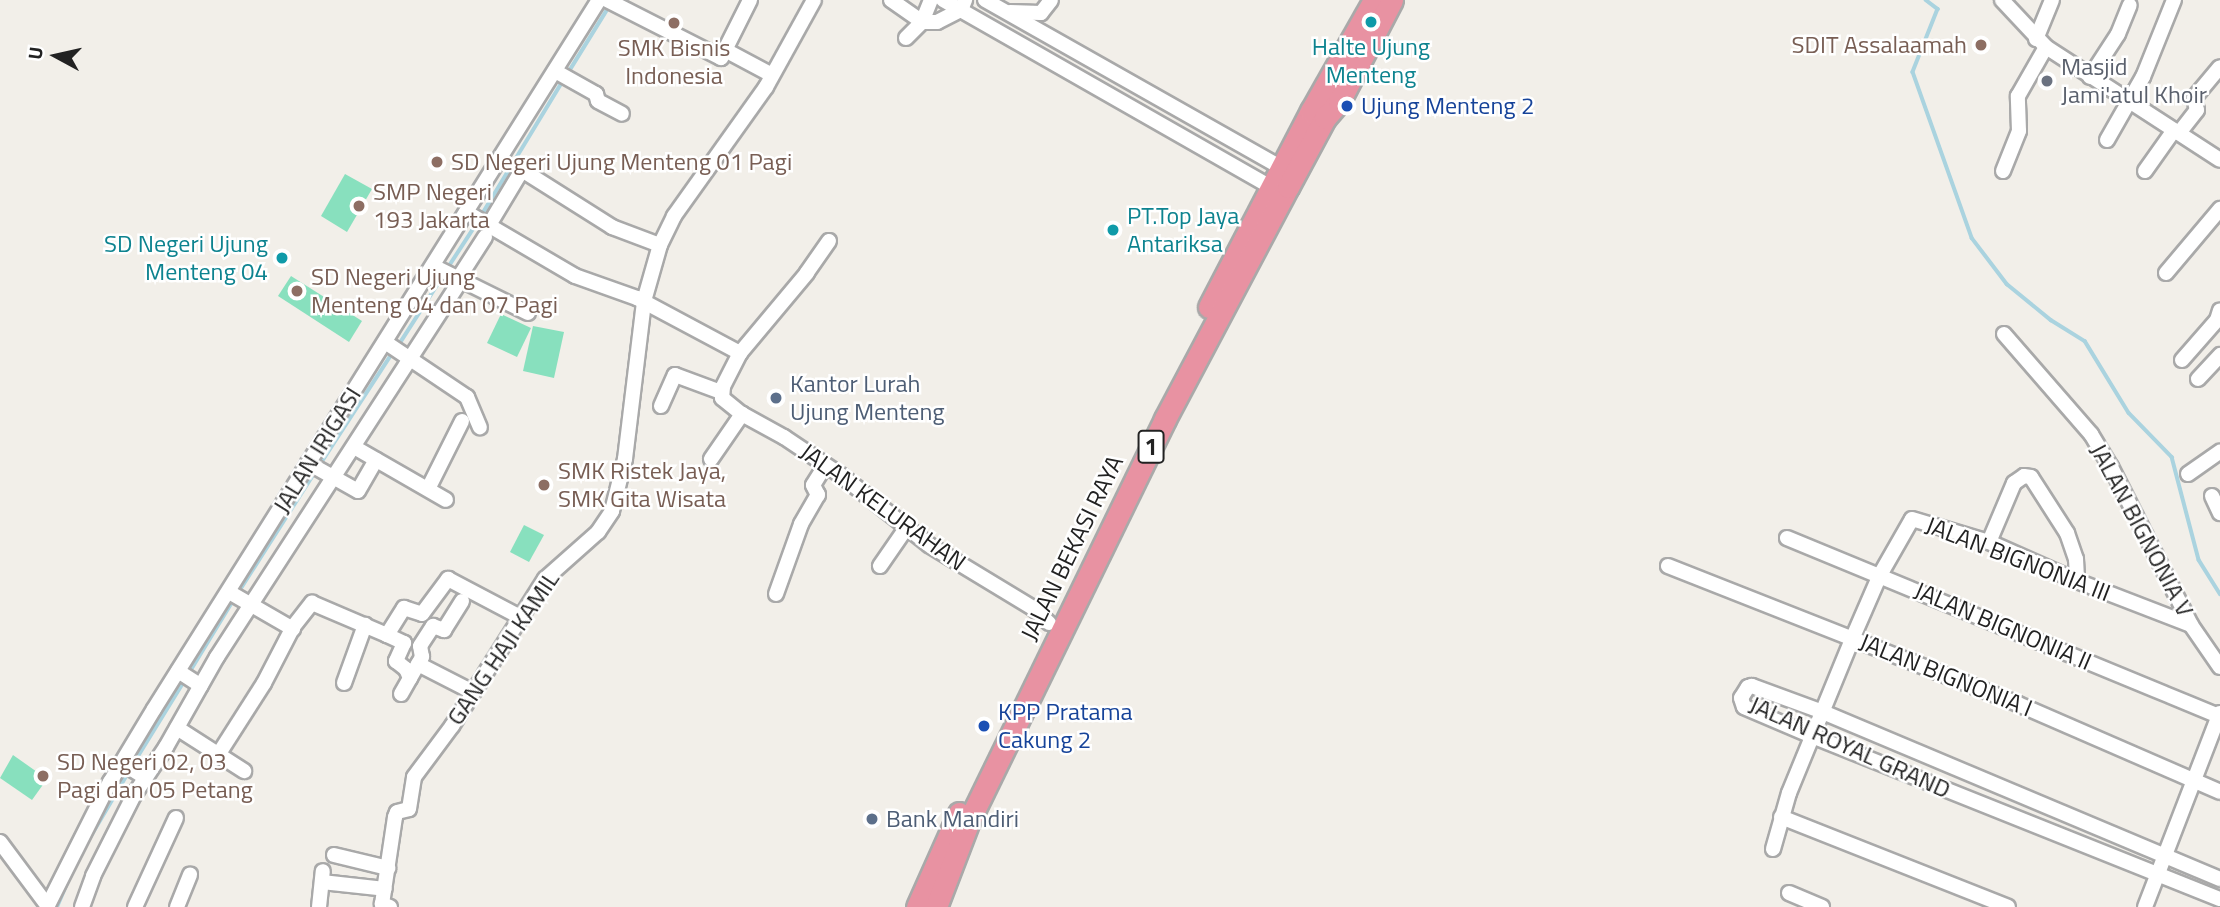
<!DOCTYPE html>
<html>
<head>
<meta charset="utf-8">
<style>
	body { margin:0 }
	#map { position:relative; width:2220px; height:907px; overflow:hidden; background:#f2efe9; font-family:"Titillium Web",sans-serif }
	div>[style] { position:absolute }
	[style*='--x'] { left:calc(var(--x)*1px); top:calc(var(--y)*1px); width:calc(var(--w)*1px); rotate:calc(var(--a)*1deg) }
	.pitch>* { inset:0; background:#88e0be }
	.stream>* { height:3.5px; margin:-1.75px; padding:0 1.75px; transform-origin:1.75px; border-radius:1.75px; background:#aad3df }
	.roads { filter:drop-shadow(2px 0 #a9a9a9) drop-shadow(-2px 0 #a9a9a9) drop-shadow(0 2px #a9a9a9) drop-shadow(0 -2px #a9a9a9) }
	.minor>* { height:14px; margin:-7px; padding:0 7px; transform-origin:7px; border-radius:7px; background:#fff }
	.highway>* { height:21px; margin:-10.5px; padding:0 10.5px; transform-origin:10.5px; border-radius:10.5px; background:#e892a2 }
	.dots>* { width:19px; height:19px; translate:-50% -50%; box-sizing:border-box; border:4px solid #fff; border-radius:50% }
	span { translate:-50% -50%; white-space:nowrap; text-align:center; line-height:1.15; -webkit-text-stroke:5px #fff; paint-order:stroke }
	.shield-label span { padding:2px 5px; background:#fff; border:2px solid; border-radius:5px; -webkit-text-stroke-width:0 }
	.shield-label { font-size:23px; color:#222; font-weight:700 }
	.education-label { font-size:24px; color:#785e54 }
	.right { translate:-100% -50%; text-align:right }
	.left { translate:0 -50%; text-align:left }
	.culture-label { font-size:24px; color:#0d838f }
	.worship-label { font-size:24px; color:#5b616d }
	.transit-label { font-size:24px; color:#164399 }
	.service-label { font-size:24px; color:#4e5e75 }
	.street-label { font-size:24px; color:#222 }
	.north { position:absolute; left:21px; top:21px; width:70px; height:70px; -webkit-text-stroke:5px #fff; paint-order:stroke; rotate:278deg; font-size:19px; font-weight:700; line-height:28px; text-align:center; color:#222 }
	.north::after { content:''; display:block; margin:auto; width:24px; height:32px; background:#222; clip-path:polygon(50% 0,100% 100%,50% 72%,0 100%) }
</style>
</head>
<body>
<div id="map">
	<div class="pitch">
		<i style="clip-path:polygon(345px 174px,372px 189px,347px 232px,321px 216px)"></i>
		<i style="clip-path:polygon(291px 276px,362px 321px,349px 342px,278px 296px)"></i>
		<i style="clip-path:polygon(501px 314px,531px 328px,517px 357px,487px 343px)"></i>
		<i style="clip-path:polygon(533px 326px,564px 332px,554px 378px,523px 371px)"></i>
		<i style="clip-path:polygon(524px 525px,544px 535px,529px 562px,510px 552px)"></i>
		<i style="clip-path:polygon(13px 755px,47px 779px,32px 800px,0 778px)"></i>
	</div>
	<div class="stream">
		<i style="--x:1926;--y:0;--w:15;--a:37"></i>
		<i style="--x:1938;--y:9;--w:68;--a:111.6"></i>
		<i style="--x:1913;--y:72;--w:176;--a:70.4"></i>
		<i style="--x:1972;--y:238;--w:58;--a:52.7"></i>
		<i style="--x:2007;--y:284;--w:57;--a:39.3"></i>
		<i style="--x:2051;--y:320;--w:40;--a:32"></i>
		<i style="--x:2085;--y:341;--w:84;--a:58.6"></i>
		<i style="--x:2129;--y:413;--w:62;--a:45.7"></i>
		<i style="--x:2172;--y:457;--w:106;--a:75.3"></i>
		<i style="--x:2199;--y:560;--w:40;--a:58"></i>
		<i style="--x:568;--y:73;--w:80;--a:-58.3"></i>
		<i style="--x:481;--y:216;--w:160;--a:-58.8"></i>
		<i style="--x:447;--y:269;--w:55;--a:-56.9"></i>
		<i style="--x:398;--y:346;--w:83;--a:-57.3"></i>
		<i style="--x:319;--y:466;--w:136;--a:-57"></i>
		<i style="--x:238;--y:593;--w:143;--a:-57.5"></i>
		<i style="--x:189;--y:673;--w:87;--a:-58.7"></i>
		<i style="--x:132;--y:766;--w:101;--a:-58.4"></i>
		<i style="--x:88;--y:841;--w:79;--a:-59.5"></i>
		<i style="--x:57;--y:907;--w:30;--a:-67"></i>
	</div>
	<div class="roads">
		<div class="minor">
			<i style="--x:607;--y:0;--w:128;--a:27"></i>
			<i style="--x:721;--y:58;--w:65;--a:-63.4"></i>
			<i style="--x:891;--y:0;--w:38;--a:35"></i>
			<i style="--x:922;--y:22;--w:24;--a:-68"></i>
			<i style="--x:943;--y:0;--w:378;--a:29.7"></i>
			<i style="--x:985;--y:0;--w:341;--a:29.5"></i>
			<i style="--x:2002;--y:0;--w:64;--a:46.9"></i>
			<i style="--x:2046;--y:47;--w:207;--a:33"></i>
			<i style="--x:1010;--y:12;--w:31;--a:2"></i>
			<i style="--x:1041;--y:13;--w:16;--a:-52"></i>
			<i style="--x:906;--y:38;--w:23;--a:-45"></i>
			<i style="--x:922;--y:22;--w:15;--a:0"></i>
			<i style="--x:937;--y:22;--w:27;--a:-27"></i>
			<i style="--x:961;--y:10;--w:11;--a:-68"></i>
			<i style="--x:2036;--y:39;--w:42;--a:-67.7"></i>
			<i style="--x:727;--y:51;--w:51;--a:28.1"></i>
			<i style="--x:555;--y:71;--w:47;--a:29.3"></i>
			<i style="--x:596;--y:94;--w:7;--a:74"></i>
			<i style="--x:598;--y:101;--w:27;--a:28"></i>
			<i style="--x:2090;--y:77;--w:51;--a:-56.9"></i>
			<i style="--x:2118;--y:34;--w:31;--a:-68"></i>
			<i style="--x:2179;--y:133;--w:29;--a:-52"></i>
			<i style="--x:2197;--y:110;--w:12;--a:-104"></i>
			<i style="--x:2194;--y:98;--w:40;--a:-50"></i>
			<i style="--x:2107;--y:140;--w:73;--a:-60.3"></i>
			<i style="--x:2143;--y:77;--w:83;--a:-68.1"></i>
			<i style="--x:2003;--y:171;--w:43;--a:-68.2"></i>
			<i style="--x:2019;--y:131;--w:35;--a:-92"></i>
			<i style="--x:2018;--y:96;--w:56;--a:-60.3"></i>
			<i style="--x:2145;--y:171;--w:50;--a:-54.7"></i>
			<i style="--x:466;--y:212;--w:126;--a:30.4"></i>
			<i style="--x:575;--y:276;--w:66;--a:19.5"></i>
			<i style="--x:637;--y:298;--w:117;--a:28.1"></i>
			<i style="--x:489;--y:225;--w:64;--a:-59"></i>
			<i style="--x:522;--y:170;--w:107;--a:32.3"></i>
			<i style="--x:612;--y:227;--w:51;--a:20.6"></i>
			<i style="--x:829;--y:241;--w:39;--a:125"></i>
			<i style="--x:807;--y:273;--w:104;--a:129.9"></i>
			<i style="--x:740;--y:353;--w:38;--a:117"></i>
			<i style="--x:723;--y:387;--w:11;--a:95"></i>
			<i style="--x:722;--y:398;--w:26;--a:39"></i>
			<i style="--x:742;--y:414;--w:48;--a:28.7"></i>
			<i style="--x:784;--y:437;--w:70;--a:33.9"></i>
			<i style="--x:842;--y:476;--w:111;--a:38.4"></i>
			<i style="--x:929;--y:545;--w:122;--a:31.2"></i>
			<i style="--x:1033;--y:608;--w:22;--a:43"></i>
			<i style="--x:433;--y:266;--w:106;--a:26.3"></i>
			<i style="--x:2166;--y:273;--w:84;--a:-49.8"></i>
			<i style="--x:458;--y:279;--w:50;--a:-57.3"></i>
			<i style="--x:2004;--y:334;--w:133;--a:49"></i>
			<i style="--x:2091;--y:434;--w:39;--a:59"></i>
			<i style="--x:2111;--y:467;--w:177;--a:63.1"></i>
			<i style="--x:2191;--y:625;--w:51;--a:55.4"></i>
			<i style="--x:385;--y:342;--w:99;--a:33.9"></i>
			<i style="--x:467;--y:397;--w:33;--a:67"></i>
			<i style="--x:2182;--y:360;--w:53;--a:-48.8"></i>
			<i style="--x:2217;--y:320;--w:10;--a:-73"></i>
			<i style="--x:2198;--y:379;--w:33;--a:-47"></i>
			<i style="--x:661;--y:406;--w:34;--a:-66"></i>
			<i style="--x:675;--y:375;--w:49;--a:20.3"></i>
			<i style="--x:354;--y:447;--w:106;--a:29.9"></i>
			<i style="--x:711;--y:459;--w:55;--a:-55.4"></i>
			<i style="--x:308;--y:463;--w:57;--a:29.2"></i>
			<i style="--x:358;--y:491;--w:36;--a:-60"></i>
			<i style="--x:2188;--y:474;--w:39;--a:-35"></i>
			<i style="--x:428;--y:489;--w:76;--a:-63.4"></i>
			<i style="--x:2212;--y:496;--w:19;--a:65"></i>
			<i style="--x:1787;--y:538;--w:467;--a:22.4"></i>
			<i style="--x:1989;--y:542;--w:64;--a:-67"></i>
			<i style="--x:2014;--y:483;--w:12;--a:-35"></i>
			<i style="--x:2024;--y:476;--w:7;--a:8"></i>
			<i style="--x:2031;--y:477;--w:67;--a:57.3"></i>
			<i style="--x:2067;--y:533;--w:28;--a:71"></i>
			<i style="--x:2076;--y:559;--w:22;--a:87"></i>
			<i style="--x:880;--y:566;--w:47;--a:-55.3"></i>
			<i style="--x:1668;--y:566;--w:376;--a:21.5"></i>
			<i style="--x:2018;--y:704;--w:220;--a:23.5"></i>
			<i style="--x:229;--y:592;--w:74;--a:30"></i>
			<i style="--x:776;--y:594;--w:74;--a:-70.3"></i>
			<i style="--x:801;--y:524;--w:34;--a:-60"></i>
			<i style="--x:818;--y:495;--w:11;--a:-117"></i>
			<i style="--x:813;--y:485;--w:22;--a:-58"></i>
			<i style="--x:387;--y:635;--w:19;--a:25"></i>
			<i style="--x:404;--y:643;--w:20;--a:114"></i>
			<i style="--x:396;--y:661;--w:13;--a:39"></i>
			<i style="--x:406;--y:669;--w:10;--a:66"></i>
			<i style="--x:418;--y:664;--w:62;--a:27"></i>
			<i style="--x:178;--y:671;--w:27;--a:33"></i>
			<i style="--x:344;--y:683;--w:62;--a:-70.1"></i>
			<i style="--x:401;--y:694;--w:43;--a:-60.4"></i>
			<i style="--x:422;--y:657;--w:11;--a:-100"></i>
			<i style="--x:420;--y:646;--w:24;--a:-57"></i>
			<i style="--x:433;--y:626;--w:12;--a:20"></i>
			<i style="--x:444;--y:630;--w:34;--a:-58"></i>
			<i style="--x:177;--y:728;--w:80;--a:32.7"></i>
			<i style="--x:218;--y:755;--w:85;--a:-57.4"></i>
			<i style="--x:264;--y:683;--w:63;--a:-62.6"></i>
			<i style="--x:293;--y:627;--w:31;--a:-52"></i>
			<i style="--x:312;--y:603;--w:82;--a:23.1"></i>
			<i style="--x:387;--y:635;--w:32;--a:-58"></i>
			<i style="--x:404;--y:608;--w:19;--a:18"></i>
			<i style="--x:422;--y:614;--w:44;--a:-53.4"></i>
			<i style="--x:448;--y:579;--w:81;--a:27.8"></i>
			<i style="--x:122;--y:763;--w:28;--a:32"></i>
			<i style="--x:1781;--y:817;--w:244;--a:21.6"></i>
			<i style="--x:0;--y:842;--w:79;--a:53.3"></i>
			<i style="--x:1773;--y:849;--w:58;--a:-74.1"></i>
			<i style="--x:1789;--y:793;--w:169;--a:-67.7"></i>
			<i style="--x:1853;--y:637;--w:68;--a:-66.5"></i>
			<i style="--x:1880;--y:575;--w:64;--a:-60.3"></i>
			<i style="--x:1912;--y:519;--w:80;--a:16.6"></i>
			<i style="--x:1989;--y:542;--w:96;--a:23.9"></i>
			<i style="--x:2077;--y:581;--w:122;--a:21.1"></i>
			<i style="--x:334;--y:855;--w:56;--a:13.5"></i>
			<i style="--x:2220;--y:879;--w:431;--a:-157.2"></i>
			<i style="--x:1823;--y:712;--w:76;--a:-159.9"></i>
			<i style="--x:1752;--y:686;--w:4;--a:166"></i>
			<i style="--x:1748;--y:687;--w:13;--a:122"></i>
			<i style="--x:1741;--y:698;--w:9;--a:72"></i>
			<i style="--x:1744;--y:707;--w:74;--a:23.1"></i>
			<i style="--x:1812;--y:736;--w:439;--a:21.8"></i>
			<i style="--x:322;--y:882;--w:63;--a:6.3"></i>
			<i style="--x:1789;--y:893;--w:36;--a:23"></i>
			<i style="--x:47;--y:907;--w:140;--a:-63.3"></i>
			<i style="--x:110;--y:782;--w:85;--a:-58.9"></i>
			<i style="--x:154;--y:709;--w:837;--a:-57.89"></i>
			<i style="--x:82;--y:907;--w:33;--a:-70"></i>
			<i style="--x:93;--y:876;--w:91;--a:-63.2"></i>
			<i style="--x:134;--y:795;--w:58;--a:-56.3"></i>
			<i style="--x:166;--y:747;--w:103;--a:-60.5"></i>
			<i style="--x:217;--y:657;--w:448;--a:-57.1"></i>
			<i style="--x:135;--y:907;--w:98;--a:-65.3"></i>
			<i style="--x:177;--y:907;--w:35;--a:-68"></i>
			<i style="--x:319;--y:907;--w:36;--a:-84"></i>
			<i style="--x:390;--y:907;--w:9;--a:-159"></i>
			<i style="--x:382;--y:904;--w:88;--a:-81.5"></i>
			<i style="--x:395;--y:817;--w:5;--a:-68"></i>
			<i style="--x:397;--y:812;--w:12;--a:-14"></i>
			<i style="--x:409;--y:809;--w:32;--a:-81"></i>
			<i style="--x:414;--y:777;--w:64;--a:-53.3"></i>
			<i style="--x:452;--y:726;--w:174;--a:-57.7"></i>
			<i style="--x:545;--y:579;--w:71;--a:-41.6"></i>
			<i style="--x:598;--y:532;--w:25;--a:-56"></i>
			<i style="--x:612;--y:511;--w:54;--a:-76"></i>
			<i style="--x:625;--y:459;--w:159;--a:-83.1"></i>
			<i style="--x:644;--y:301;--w:58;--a:-74.1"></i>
			<i style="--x:660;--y:245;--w:32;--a:-64"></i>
			<i style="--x:674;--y:216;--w:158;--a:-54.5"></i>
			<i style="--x:766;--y:87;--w:99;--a:-61.1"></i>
			<i style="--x:2145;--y:907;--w:208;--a:-68.9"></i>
		</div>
		<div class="highway">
			<i style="--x:1209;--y:307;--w:221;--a:-62.5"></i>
			<i style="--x:1311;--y:111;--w:128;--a:-60.4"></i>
			<i style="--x:917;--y:907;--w:103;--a:-65.9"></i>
			<i style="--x:936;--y:907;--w:92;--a:-69"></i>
			<i style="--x:969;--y:821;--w:447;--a:-64"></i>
			<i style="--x:1165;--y:419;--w:263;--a:-62.1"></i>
			<i style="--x:1288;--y:187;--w:78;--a:-61.8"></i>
			<i style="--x:1325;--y:118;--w:21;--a:-49"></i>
			<i style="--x:1339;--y:102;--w:115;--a:-62.5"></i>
		</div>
	</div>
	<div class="dots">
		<i style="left:1371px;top:22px;background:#0f9aa8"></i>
		<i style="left:674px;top:23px;background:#8d6e63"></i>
		<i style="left:1981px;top:45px;background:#8d6e63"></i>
		<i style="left:2047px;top:81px;background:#6b7280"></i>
		<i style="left:1347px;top:106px;background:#1a4fb4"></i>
		<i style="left:437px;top:162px;background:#8d6e63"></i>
		<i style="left:359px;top:206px;background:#8d6e63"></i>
		<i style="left:1113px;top:230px;background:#0f9aa8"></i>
		<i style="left:282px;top:258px;background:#0f9aa8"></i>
		<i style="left:297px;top:291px;background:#8d6e63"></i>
		<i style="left:776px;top:398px;background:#5c6f8a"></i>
		<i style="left:544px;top:485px;background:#8d6e63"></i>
		<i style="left:984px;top:726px;background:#1a4fb4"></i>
		<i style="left:43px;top:776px;background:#8d6e63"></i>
		<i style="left:872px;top:819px;background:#5c6f8a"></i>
	</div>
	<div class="shield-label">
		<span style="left:1151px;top:447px">1</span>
	</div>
	<div class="education-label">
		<span class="right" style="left:1967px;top:45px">SDIT Assalaamah</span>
		<span style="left:674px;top:62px">SMK Bisnis<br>Indonesia</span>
		<span class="left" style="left:451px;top:162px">SD Negeri Ujung Menteng 01 Pagi</span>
		<span class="left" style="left:373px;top:206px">SMP Negeri<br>193 Jakarta</span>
		<span class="left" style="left:311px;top:291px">SD Negeri Ujung<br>Menteng 04 dan 07 Pagi</span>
		<span class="left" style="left:558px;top:485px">SMK Ristek Jaya,<br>SMK Gita Wisata</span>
		<span class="left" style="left:57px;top:776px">SD Negeri 02, 03<br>Pagi dan 05 Petang</span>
	</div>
	<div class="culture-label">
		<span style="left:1371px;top:61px">Halte Ujung<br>Menteng</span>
		<span class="left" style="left:1127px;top:230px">PT.Top Jaya<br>Antariksa</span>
		<span class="right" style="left:268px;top:258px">SD Negeri Ujung<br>Menteng 04</span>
	</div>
	<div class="worship-label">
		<span class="left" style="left:2061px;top:81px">Masjid<br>Jami'atul Khoir</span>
	</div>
	<div class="transit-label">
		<span class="left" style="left:1361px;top:106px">Ujung Menteng 2</span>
		<span class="left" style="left:998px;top:726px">KPP Pratama<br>Cakung 2</span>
	</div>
	<div class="service-label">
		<span class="left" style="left:790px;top:398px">Kantor Lurah<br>Ujung Menteng</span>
		<span class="left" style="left:886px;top:819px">Bank Mandiri</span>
	</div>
	<div class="street-label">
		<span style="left:317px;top:450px;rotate:-58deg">JALAN IRIGASI</span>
		<span style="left:883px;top:507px;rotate:36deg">JALAN KELURAHAN</span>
		<span style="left:2142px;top:530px;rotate:62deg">JALAN BIGNONIA V</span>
		<span style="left:1072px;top:548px;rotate:-64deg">JALAN BEKASI RAYA</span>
		<span style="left:2018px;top:559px;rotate:21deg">JALAN BIGNONIA III</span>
		<span style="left:2003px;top:626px;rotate:23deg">JALAN BIGNONIA II</span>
		<span style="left:503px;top:648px;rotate:-56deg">GANG HAJI KAMIL</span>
		<span style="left:1946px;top:675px;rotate:22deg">JALAN BIGNONIA I</span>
		<span style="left:1850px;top:747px;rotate:24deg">JALAN ROYAL GRAND</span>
	</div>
	<div class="north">U</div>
</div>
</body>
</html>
